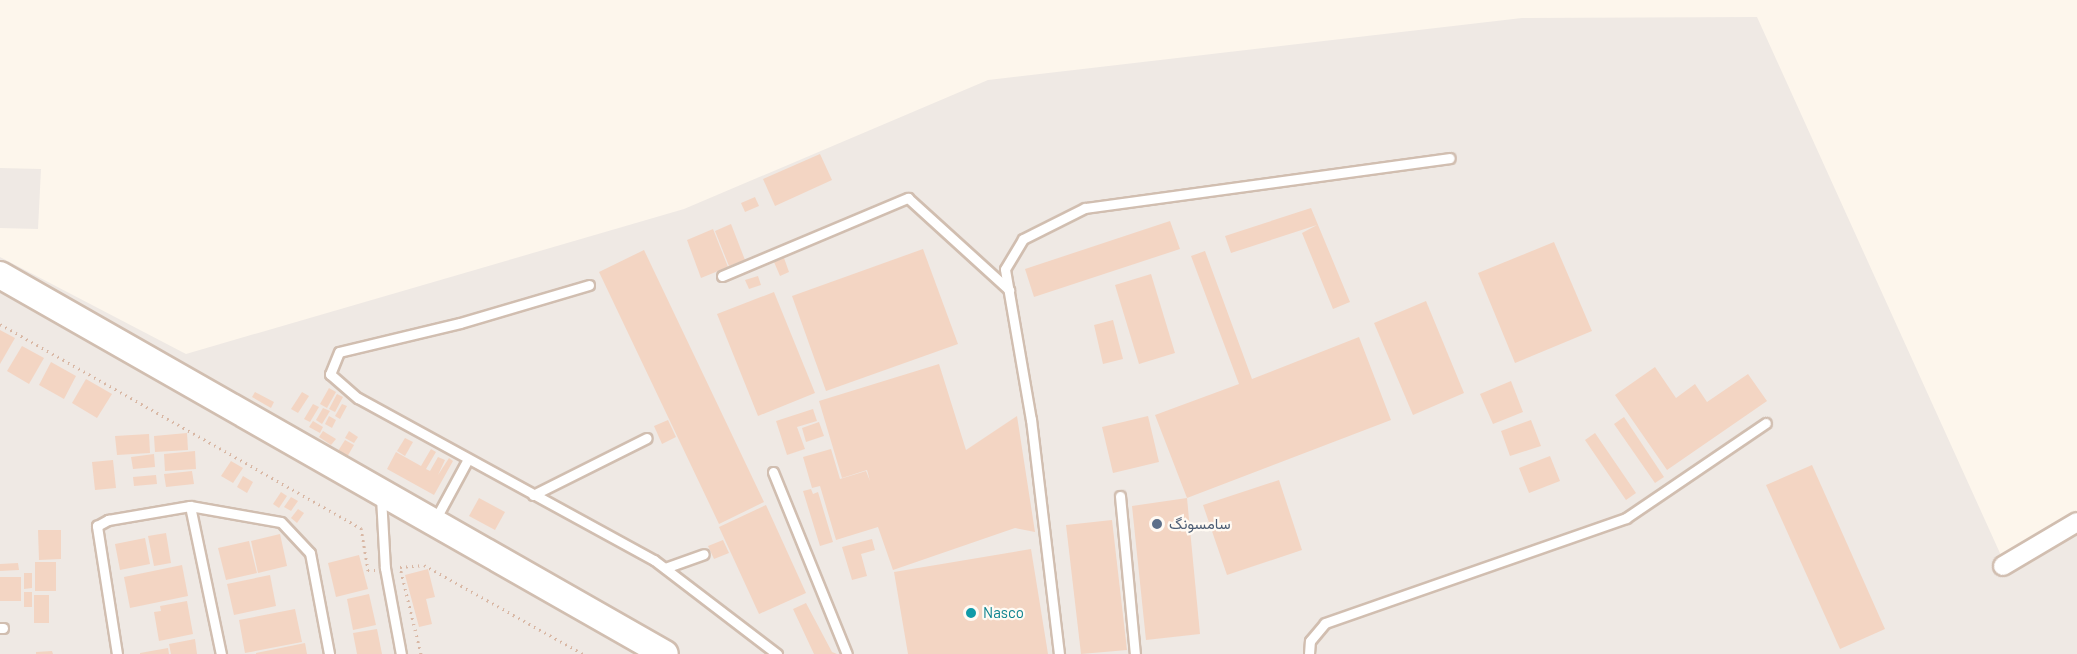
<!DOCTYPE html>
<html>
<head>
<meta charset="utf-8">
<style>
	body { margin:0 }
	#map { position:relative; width:2077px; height:654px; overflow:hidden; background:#fdf6ec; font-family:Barlow,Vazirmatn,sans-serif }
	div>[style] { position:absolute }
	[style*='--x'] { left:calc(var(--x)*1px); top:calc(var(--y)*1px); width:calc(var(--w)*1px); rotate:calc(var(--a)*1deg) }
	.industrial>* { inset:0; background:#efe9e4 }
	.building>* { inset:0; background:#f3d5c3 }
	.path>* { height:3px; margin-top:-1.5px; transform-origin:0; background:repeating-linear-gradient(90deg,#d9b8a5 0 1.5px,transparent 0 6px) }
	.roads { filter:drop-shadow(2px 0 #d1beb0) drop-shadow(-2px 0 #d1beb0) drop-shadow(0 2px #d1beb0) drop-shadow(0 -2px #d1beb0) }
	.lane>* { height:9px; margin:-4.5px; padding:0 4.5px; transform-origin:4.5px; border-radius:4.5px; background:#fff }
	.street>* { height:18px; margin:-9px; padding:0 9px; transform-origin:9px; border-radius:9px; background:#fff }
	.secondary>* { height:26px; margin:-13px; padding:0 13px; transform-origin:13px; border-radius:13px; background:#fff }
	.dots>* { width:16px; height:16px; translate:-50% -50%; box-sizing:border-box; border:3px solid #fffaf3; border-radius:50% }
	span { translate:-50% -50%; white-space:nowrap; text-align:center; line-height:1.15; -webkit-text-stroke:4.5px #fffaf3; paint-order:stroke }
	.service-label { font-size:15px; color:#4e5e75 }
	.left { translate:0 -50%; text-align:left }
	.culture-label { font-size:15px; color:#0d838f }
</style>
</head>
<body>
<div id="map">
	<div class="industrial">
		<i style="clip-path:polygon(1757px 17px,2004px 562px,2077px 523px,2077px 654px,0 654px,0 257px,186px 354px,684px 209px,988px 80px,1522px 18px)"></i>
		<i style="clip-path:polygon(0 168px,41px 169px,38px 229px,0 228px)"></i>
	</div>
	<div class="building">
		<i style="clip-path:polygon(820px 154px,832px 180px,775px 206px,763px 179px)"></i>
		<i style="clip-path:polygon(755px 197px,759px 206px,745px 212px,741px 203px)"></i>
		<i style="clip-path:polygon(1311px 208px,1350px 302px,1333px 309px,1302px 233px,1317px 225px,1231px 253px,1225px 236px)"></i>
		<i style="clip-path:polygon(1170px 221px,1180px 249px,1034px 297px,1025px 269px)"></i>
		<i style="clip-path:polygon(731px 224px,745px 260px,729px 266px,715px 231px)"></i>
		<i style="clip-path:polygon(713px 229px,728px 267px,701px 278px,687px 240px)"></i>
		<i style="clip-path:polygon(1554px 242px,1592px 331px,1515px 363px,1478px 273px)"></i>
		<i style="clip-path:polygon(923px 249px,958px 344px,826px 391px,792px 296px)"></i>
		<i style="clip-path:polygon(644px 250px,764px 502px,719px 524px,599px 272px)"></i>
		<i style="clip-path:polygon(1205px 251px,1252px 379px,1359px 337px,1391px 420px,1187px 498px,1155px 415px,1239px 384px,1191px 256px)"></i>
		<i style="clip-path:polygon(784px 258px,789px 272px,780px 276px,774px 262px)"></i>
		<i style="clip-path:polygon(1151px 274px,1175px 353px,1139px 364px,1115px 285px)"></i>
		<i style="clip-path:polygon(758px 276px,761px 285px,749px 289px,745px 280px)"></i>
		<i style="clip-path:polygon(774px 292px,815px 393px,758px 416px,717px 314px)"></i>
		<i style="clip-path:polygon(1426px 301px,1464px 393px,1413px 415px,1374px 323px)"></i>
		<i style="clip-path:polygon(1113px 320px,1123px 359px,1103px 364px,1094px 325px)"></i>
		<i style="clip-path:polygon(0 330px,15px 338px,0 364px)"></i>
		<i style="clip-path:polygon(22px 346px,44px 358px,29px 384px,7px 371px)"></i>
		<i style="clip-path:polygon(51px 362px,76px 376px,64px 399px,39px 385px)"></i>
		<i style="clip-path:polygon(939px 364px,966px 450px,1017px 416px,1035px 532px,1015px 528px,893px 570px,878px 527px,836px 540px,820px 486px,812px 488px,803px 457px,831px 449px,840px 479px,866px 471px,870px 481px,867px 470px,842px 478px,819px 401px)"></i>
		<i style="clip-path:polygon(1655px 367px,1676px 398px,1695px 384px,1707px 402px,1748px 374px,1767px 401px,1667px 470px,1615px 395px)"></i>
		<i style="clip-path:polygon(86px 379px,112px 394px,97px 418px,72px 403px)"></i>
		<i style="clip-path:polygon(1511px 381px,1523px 412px,1493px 424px,1480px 394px)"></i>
		<i style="clip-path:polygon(329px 388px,336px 392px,327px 408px,320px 404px)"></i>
		<i style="clip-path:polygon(255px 392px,274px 402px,271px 408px,252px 397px)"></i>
		<i style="clip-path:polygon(302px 392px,309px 396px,298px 413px,291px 409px)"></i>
		<i style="clip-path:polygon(337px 394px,343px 397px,335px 412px,329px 409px)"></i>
		<i style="clip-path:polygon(313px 404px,319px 407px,310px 422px,304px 419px)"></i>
		<i style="clip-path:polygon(342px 404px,347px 406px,340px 419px,335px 416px)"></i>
		<i style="clip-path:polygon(323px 408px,330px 411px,322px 424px,316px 420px)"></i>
		<i style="clip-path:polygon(813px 409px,817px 421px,797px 427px,805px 449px,787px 455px,776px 421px)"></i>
		<i style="clip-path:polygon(329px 416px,336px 420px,332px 428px,325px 424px)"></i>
		<i style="clip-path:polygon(1148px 416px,1159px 462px,1113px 473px,1102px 427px)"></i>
		<i style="clip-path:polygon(1624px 417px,1664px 477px,1655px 483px,1614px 424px)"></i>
		<i style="clip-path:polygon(668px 420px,676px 437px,662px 444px,654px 426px)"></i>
		<i style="clip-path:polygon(1531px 420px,1541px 446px,1510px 456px,1501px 431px)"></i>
		<i style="clip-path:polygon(313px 421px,323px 427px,320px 433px,309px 427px)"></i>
		<i style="clip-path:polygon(819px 422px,824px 436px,806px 442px,802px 428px)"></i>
		<i style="clip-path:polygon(323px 431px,336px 439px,331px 445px,319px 437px)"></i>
		<i style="clip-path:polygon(349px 431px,358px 437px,354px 443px,345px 438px)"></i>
		<i style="clip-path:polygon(187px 433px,188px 450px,155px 452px,154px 436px)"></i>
		<i style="clip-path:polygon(1595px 433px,1636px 493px,1626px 500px,1585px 440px)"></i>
		<i style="clip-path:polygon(149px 434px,150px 453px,117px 455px,115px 436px)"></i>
		<i style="clip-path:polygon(405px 438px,413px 442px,405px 456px,397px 451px)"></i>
		<i style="clip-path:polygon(345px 440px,354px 445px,347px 457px,338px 451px)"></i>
		<i style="clip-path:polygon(431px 449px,436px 452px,426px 469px,430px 471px,438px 457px,445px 460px,438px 475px,449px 458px,453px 461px,434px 495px,387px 469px,396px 452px,421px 466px)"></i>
		<i style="clip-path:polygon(195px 451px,196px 469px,165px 471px,164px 454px)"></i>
		<i style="clip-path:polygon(154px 454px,155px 467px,133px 469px,131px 457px)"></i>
		<i style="clip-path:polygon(1550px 456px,1560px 481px,1529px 493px,1519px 468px)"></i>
		<i style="clip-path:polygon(113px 460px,116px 488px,95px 490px,92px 462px)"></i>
		<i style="clip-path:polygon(231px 461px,243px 468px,233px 483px,221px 476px)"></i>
		<i style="clip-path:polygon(1812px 465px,1885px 629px,1840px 649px,1766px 485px)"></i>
		<i style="clip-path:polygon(192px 471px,194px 484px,166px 487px,164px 474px)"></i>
		<i style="clip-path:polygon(156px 475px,157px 484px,134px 486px,133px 477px)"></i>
		<i style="clip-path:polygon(243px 476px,253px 482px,247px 493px,237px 487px)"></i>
		<i style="clip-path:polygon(1279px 480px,1302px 550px,1227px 575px,1203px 505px)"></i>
		<i style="clip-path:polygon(811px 489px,813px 494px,818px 492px,833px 542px,820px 546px,803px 491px)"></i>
		<i style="clip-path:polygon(281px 492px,287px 496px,279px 508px,273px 504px)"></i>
		<i style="clip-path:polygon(291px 497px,298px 501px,291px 511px,284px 507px)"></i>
		<i style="clip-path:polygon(479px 498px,505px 512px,495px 530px,469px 516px)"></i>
		<i style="clip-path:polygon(1187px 498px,1200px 634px,1146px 640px,1132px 506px)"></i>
		<i style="clip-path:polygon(766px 505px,806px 593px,759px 614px,719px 527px)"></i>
		<i style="clip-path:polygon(298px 509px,304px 513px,297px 523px,291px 518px)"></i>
		<i style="clip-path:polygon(1112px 520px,1127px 650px,1081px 654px,1066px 525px)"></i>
		<i style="clip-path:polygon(38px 530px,61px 530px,61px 559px,39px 560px)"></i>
		<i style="clip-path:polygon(166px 533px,171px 563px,154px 566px,148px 536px)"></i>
		<i style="clip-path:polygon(280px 534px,287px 566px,258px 573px,251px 541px)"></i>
		<i style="clip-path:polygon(145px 538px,150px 564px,120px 570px,115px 544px)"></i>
		<i style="clip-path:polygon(872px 539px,875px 550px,861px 554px,867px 576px,852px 580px,842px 547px)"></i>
		<i style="clip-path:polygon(723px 540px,729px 553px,714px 559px,708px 546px)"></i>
		<i style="clip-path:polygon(249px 541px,257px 573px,226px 580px,218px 548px)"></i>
		<i style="clip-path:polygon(1031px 549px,1048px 654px,908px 654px,894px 572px)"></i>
		<i style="clip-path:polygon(359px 555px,368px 589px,336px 597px,328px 563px)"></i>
		<i style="clip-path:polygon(35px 562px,56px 562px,56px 591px,35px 591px)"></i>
		<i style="clip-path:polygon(18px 563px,19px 570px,0 571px,0 564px)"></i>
		<i style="clip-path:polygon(182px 565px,188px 596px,130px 608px,124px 577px)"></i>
		<i style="clip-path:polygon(428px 569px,435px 597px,426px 599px,432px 624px,419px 627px,405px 575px)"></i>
		<i style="clip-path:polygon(24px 573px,32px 573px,32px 588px,24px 589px)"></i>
		<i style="clip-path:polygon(270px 575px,276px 606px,234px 615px,227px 584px)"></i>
		<i style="clip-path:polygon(0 577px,21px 577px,21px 601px,0 601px)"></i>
		<i style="clip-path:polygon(24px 592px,32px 592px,32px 607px,24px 607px)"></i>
		<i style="clip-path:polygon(369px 594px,376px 625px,353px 630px,347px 599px)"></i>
		<i style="clip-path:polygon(34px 595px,49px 595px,49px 623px,34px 623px)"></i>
		<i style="clip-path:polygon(187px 601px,193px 634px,159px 641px,154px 612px,161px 611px,160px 606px)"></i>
		<i style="clip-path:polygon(806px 603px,832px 652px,837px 654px,814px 654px,793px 609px)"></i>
		<i style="clip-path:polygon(295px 609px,302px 642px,245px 653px,239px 620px)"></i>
		<i style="clip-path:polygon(377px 629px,382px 654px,357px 654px,353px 633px)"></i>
		<i style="clip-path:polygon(195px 639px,197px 654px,171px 654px,169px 644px)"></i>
		<i style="clip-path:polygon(305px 643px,307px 654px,256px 654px,256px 653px)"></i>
		<i style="clip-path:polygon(168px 648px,169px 654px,140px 654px,140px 653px)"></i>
		<i style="clip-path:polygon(52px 651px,53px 654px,36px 654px,36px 652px)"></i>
	</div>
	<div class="path">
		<i style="--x:0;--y:324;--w:415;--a:29.5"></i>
		<i style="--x:361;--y:528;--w:43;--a:80.5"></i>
		<i style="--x:368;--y:570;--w:7;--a:0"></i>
		<i style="--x:421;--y:654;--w:89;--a:-103.6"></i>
		<i style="--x:400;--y:567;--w:24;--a:-5"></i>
		<i style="--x:424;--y:565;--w:182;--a:29.2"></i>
	</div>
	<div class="roads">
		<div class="lane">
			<i style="--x:722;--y:276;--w:202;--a:-22.8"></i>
			<i style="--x:908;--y:198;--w:137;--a:42.3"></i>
			<i style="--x:589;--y:285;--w:134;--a:163.6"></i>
			<i style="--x:460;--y:323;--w:124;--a:166.5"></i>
			<i style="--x:339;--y:352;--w:24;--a:112"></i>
			<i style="--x:330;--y:374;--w:37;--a:41"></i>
			<i style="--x:358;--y:398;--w:337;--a:28.7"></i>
			<i style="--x:654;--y:560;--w:155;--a:37.4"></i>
			<i style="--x:773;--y:472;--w:196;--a:67.9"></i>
			<i style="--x:533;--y:495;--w:127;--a:-26.6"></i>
			<i style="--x:1120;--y:496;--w:159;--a:84.6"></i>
			<i style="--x:381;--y:497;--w:71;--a:86.8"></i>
			<i style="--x:385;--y:568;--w:87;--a:79.5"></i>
			<i style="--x:190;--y:506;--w:151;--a:78.2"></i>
			<i style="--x:435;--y:520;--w:69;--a:-61.6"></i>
			<i style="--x:665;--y:568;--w:41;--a:-19.7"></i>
			<i style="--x:0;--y:628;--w:3;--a:0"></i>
			<i style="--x:117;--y:654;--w:130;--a:-98.9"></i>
			<i style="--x:97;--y:526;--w:13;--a:-29"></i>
			<i style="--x:108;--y:520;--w:83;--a:-9.7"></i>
			<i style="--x:190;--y:506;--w:92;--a:10"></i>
			<i style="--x:281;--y:522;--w:42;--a:46.9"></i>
			<i style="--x:310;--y:553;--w:103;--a:79.3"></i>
			<i style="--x:1059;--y:654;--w:236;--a:-96.8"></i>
			<i style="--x:1031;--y:420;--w:153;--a:-99.8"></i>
			<i style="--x:1005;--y:269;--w:35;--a:-59"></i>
			<i style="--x:1023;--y:239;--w:69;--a:-26.6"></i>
			<i style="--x:1085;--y:208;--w:368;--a:-7.8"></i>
			<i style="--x:1309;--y:654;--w:13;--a:-86"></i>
			<i style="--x:1310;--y:641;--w:23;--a:-50"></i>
			<i style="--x:1325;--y:623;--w:319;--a:-19.2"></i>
			<i style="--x:1626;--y:518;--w:169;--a:-34.2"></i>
		</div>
		<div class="street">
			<i style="--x:2003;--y:566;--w:86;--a:-30.7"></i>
		</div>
		<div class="secondary">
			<i style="--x:0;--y:275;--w:765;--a:29.68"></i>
		</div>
	</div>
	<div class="dots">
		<i style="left:1157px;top:524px;background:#5c6f8a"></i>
		<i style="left:971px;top:613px;background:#0f9aa8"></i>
	</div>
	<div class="service-label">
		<span class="left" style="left:1169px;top:524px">سامسونگ</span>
	</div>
	<div class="culture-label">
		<span class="left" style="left:983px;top:613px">Nasco</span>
	</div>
</div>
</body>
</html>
